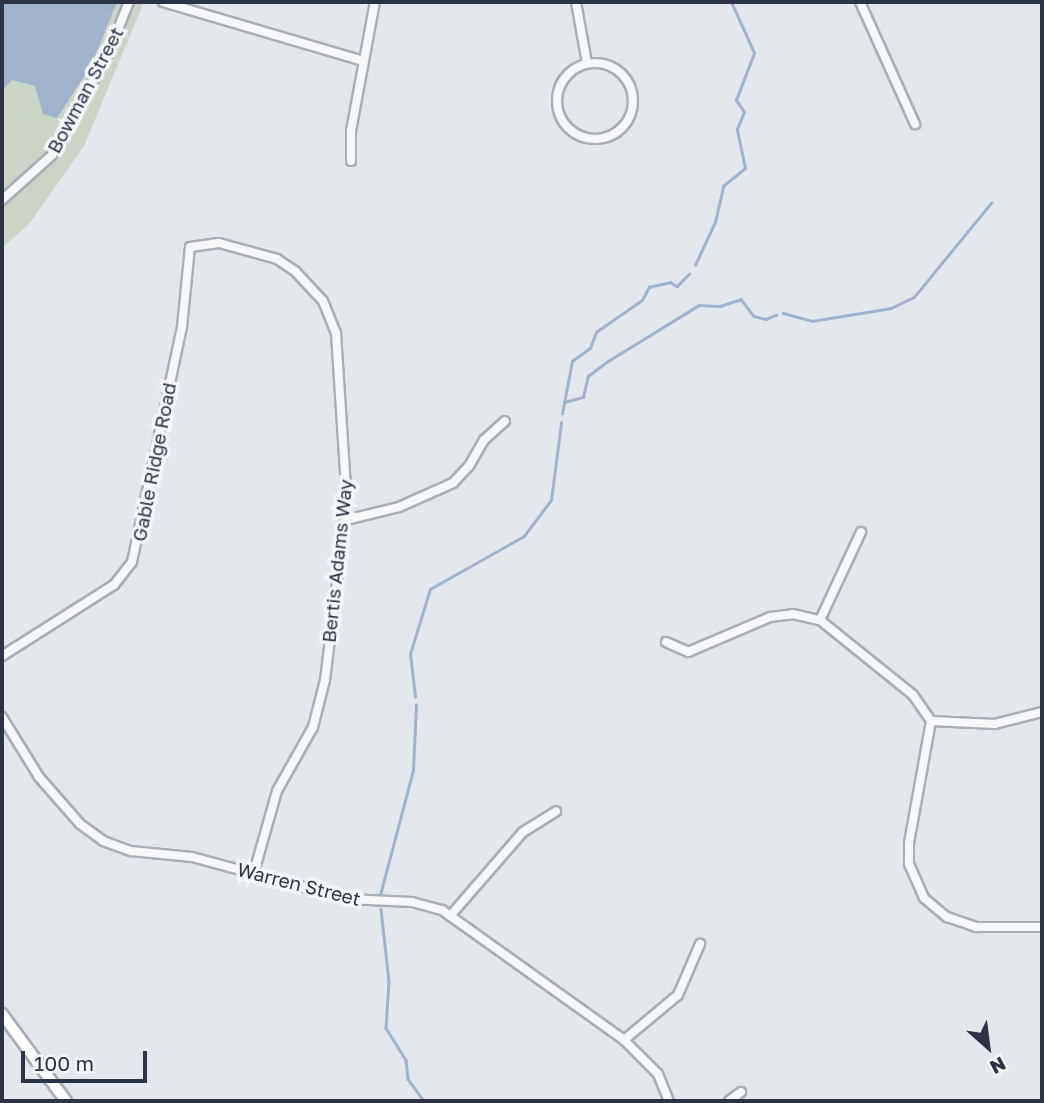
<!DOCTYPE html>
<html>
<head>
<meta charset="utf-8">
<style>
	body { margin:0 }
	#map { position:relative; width:1044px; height:1103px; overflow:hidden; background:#e4e7ec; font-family:"Golos Text",sans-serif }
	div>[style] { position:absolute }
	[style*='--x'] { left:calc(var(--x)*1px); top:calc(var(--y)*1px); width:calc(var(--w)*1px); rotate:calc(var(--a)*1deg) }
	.green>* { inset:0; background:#c9d6c5 }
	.water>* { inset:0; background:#9fb4cc }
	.stream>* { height:2.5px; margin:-1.25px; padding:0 1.25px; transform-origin:1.25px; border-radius:1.25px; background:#9fb4cc }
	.roads { filter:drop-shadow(2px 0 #a9aeb7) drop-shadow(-2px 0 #a9aeb7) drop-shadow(0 2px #a9aeb7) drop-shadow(0 -2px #a9aeb7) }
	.minor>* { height:8px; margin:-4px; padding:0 4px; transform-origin:4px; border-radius:4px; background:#f7f8fa }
	.minor>.ring { margin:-4px; padding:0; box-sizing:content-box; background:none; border:8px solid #f7f8fa; border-radius:50% }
	.secondary>* { height:10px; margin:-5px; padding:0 5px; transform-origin:5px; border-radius:5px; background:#fff }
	span { translate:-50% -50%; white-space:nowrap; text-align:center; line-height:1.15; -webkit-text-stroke:7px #f4f6f9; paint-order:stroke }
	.street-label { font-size:19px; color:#2b3445 }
	.frame { position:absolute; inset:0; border:4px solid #2b3445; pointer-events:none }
	.north { position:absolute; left:953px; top:1012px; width:70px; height:70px; -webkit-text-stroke:5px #f4f6f9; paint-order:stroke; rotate:152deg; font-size:19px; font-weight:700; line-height:28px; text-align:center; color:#2b3445 }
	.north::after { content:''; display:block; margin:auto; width:24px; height:32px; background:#2b3445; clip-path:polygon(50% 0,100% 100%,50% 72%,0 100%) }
	.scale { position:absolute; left:21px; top:1051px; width:126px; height:32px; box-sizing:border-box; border:4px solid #2b3445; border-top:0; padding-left:9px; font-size:21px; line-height:24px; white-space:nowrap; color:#2b3445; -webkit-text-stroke:5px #f4f6f9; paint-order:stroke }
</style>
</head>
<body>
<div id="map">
	<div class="green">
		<i style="clip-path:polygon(2px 2px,144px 2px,84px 146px,29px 224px,2px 248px)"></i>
	</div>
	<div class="water">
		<i style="clip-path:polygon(2px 2px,117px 2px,91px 66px,57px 118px,43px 114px,35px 86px,12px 80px,2px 91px)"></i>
	</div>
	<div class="stream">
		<i style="--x:695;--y:265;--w:47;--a:-65.1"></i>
		<i style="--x:715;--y:222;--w:37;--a:-77"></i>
		<i style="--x:723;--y:186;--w:28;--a:-39"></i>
		<i style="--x:745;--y:168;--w:40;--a:-102"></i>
		<i style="--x:737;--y:129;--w:18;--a:-68"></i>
		<i style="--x:744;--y:112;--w:14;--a:-124"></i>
		<i style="--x:736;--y:100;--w:50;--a:-69"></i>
		<i style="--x:754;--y:53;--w:56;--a:-114.3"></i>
		<i style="--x:783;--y:313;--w:30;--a:15"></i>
		<i style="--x:812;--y:321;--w:80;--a:-9.3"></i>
		<i style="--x:891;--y:308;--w:25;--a:-26"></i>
		<i style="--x:914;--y:297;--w:122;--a:-50.7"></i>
		<i style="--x:564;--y:402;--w:20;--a:-15"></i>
		<i style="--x:583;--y:397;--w:22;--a:-77"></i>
		<i style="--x:588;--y:376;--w:25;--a:-37"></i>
		<i style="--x:608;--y:361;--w:107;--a:-31.6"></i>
		<i style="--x:699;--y:305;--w:21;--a:3"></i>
		<i style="--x:720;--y:306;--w:22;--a:-18"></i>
		<i style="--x:741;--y:299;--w:21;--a:53"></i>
		<i style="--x:754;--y:316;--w:12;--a:14"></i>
		<i style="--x:766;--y:319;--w:11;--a:-22"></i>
		<i style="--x:562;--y:414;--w:54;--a:-79.3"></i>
		<i style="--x:572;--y:361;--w:22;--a:-36"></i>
		<i style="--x:590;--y:348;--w:17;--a:-69"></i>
		<i style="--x:596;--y:332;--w:56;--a:-34.8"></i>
		<i style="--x:642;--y:300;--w:15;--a:-62"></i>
		<i style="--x:649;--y:287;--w:22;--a:-13"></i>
		<i style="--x:670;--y:282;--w:8;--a:30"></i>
		<i style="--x:677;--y:286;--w:17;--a:-45"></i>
		<i style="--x:415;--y:697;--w:43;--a:-96.6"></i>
		<i style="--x:410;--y:654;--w:68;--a:-72.9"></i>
		<i style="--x:430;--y:589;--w:108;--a:-29.4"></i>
		<i style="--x:524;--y:536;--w:45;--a:-53.1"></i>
		<i style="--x:551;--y:500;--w:78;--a:-82.6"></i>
		<i style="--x:380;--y:895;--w:129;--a:-75.2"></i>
		<i style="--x:413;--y:770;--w:65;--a:-87.4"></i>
		<i style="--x:381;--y:909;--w:73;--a:83.7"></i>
		<i style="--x:389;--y:982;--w:46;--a:93.7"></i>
		<i style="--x:386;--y:1028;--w:38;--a:58"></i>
		<i style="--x:406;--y:1060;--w:19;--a:84"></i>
		<i style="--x:408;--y:1079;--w:27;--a:54"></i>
	</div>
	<div class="roads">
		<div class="minor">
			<i style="--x:163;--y:2;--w:209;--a:16.4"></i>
			<i style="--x:576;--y:2;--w:62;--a:79.8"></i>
			<i style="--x:860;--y:2;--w:134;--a:65.7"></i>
			<i class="ring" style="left:557px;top:63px;width:68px;height:68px"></i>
			<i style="--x:351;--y:161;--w:30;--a:-90"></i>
			<i style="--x:351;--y:131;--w:131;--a:-79.5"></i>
			<i style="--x:2;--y:200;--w:67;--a:-42"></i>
			<i style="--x:52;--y:155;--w:115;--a:-61"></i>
			<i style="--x:108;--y:54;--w:56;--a:-68"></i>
			<i style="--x:346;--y:520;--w:55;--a:-13.8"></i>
			<i style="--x:399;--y:507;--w:59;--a:-24"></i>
			<i style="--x:453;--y:483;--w:23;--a:-47"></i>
			<i style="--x:469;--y:466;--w:30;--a:-60"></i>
			<i style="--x:484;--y:440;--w:28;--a:-42"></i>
			<i style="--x:820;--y:620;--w:97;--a:-65"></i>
			<i style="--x:666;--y:642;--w:24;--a:24"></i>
			<i style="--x:688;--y:652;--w:89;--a:-23.1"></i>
			<i style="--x:770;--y:617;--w:23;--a:-7"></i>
			<i style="--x:793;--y:614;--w:28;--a:13"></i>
			<i style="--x:820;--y:620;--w:119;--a:38.9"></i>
			<i style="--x:913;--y:695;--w:32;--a:55"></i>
			<i style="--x:931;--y:721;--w:124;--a:100.2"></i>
			<i style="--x:909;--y:843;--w:21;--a:90"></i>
			<i style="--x:909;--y:864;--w:37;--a:66"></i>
			<i style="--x:924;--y:898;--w:30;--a:40"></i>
			<i style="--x:947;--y:917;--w:31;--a:19"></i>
			<i style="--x:976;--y:927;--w:66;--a:0"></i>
			<i style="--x:2;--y:656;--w:133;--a:-32.4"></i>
			<i style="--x:114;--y:585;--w:29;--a:-52"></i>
			<i style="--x:132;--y:562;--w:240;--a:-78"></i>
			<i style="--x:182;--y:327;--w:80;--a:-84.3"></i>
			<i style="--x:190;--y:247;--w:29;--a:-8"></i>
			<i style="--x:219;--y:243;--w:60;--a:15.4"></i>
			<i style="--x:277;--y:259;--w:22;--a:34"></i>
			<i style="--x:295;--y:271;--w:41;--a:47"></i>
			<i style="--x:323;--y:301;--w:35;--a:68"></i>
			<i style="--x:336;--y:333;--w:168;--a:86.3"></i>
			<i style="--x:347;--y:501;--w:180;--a:97"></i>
			<i style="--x:325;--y:680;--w:49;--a:104.3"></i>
			<i style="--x:313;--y:727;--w:73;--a:119.4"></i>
			<i style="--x:277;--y:791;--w:88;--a:105.8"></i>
			<i style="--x:2;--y:717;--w:70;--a:58.3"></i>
			<i style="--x:39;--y:777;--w:62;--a:48.9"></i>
			<i style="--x:80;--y:824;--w:29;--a:36"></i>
			<i style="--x:103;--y:841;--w:30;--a:20"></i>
			<i style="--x:131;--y:851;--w:61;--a:5.6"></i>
			<i style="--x:192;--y:857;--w:162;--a:15.1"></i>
			<i style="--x:348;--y:899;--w:64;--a:2.7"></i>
			<i style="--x:412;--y:902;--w:31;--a:15"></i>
			<i style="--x:442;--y:910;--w:222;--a:35.5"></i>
			<i style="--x:623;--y:1039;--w:49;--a:45"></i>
			<i style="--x:658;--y:1074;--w:29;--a:68"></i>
			<i style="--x:931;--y:721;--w:64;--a:2.7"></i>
			<i style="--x:995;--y:724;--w:49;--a:-14.3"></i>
			<i style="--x:450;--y:916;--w:111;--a:-49"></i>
			<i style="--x:523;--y:832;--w:39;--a:-32"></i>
			<i style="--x:624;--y:1040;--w:70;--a:-39.8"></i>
			<i style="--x:678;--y:995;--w:56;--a:-66.7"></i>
			<i style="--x:729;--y:1101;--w:15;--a:-37"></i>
		</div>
		<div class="secondary">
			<i style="--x:2;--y:1014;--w:108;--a:53.7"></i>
		</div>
	</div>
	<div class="street-label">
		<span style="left:85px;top:90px;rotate:-62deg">Bowman Street</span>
		<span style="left:154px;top:462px;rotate:-79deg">Gable Ridge Road</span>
		<span style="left:337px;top:561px;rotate:-84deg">Bertis Adams Way</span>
		<span style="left:299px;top:884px;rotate:14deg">Warren Street</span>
	</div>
	<div class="frame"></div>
	<div class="north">N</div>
	<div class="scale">100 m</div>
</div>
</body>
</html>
